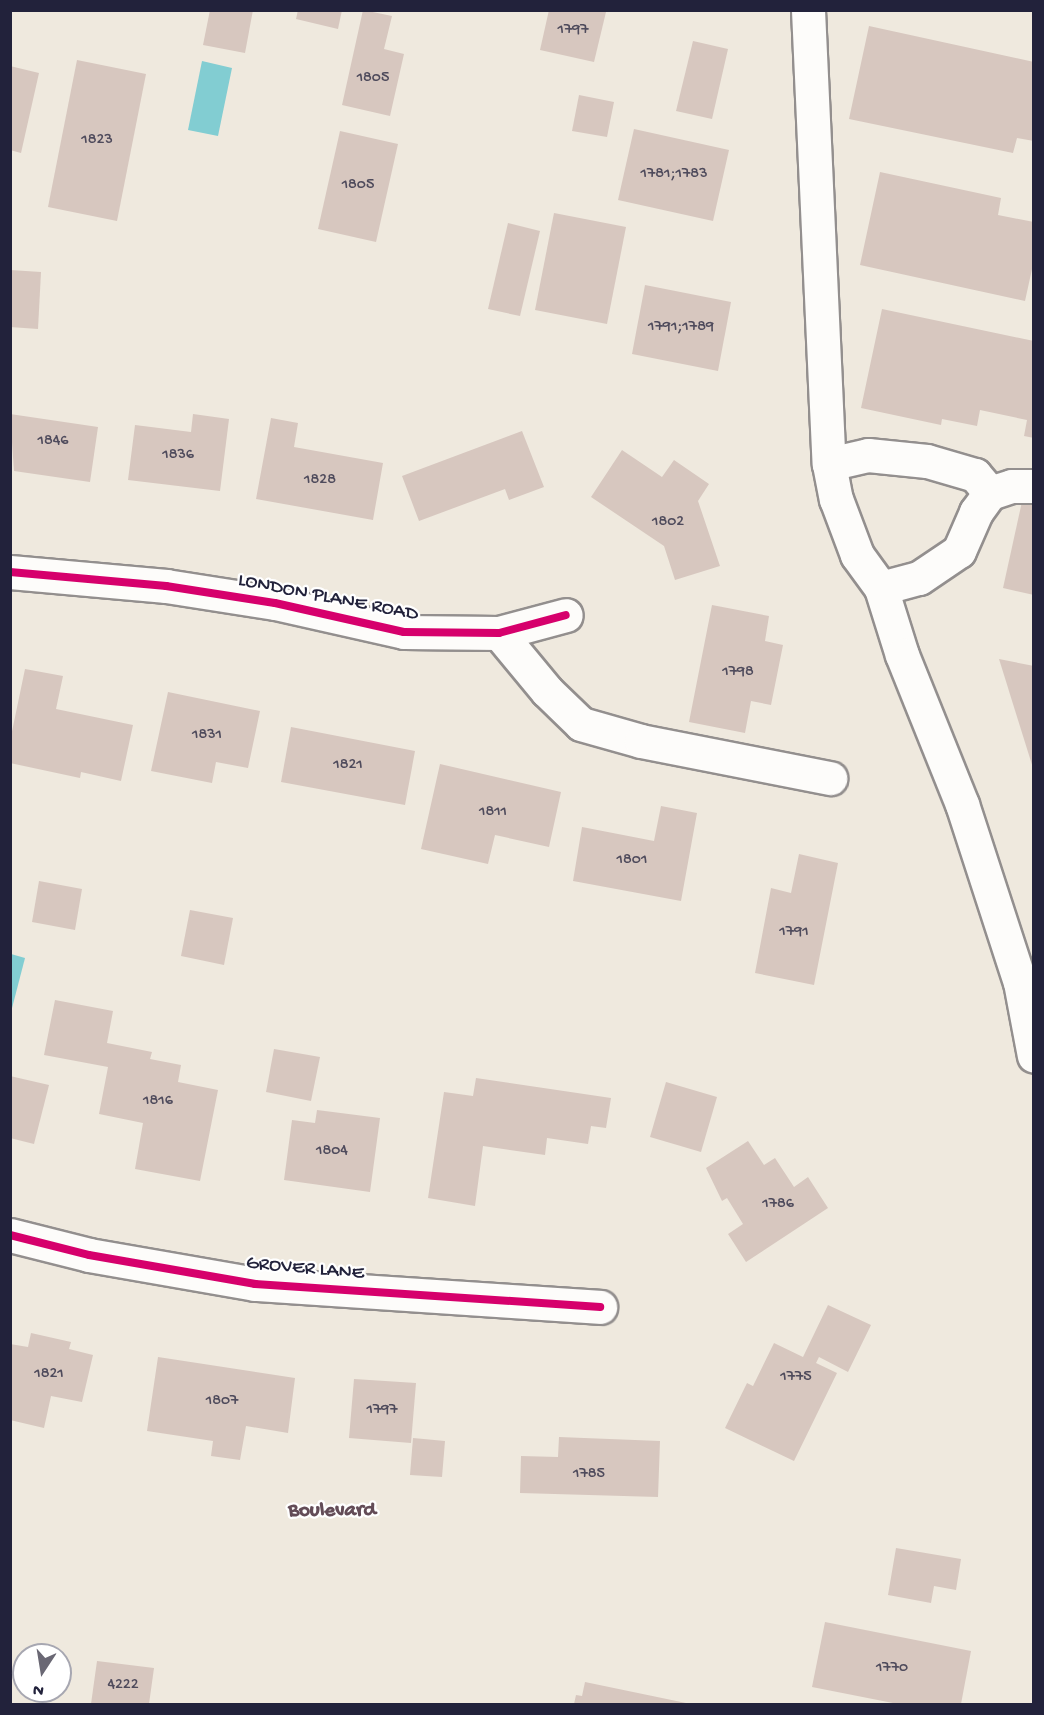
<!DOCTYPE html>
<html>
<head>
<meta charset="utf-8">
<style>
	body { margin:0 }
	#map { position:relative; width:1044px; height:1715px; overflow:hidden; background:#efe9de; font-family:"Gochi Hand",sans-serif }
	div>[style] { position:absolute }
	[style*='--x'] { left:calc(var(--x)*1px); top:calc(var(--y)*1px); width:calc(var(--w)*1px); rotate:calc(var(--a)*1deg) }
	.water>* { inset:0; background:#82cdd2 }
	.building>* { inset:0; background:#d7c7bf }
	.roads { filter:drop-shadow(2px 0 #938f8e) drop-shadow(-2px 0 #938f8e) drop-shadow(0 2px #938f8e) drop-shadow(0 -2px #938f8e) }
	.minor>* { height:33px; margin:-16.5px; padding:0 16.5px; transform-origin:16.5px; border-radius:16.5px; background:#fdfcfa }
	.cycleway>* { height:8px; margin:-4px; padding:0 4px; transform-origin:4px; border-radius:4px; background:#d6006c }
	span { translate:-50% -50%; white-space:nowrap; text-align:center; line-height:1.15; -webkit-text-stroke:4.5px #fff; paint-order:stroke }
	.number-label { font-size:16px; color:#4f4b5c }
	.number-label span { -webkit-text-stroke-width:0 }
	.street-label { font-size:20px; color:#22223b }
	.neighbourhood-label { font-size:21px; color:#634c57; font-weight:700 }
	.frame { position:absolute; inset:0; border:12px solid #22223b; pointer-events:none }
	.north { position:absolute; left:12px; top:1643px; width:60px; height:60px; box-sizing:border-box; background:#fff; border:2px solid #a7a7b1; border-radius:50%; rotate:192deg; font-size:16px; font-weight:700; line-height:24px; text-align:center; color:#22223b }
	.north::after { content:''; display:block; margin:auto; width:21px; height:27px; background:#6a6874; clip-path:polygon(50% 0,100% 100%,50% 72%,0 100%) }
</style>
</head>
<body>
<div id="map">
	<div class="water">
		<i style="clip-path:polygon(202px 61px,232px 68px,218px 136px,188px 130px)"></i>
		<i style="clip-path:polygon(11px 954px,25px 958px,11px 1012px,10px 954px)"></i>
	</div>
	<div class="building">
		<i style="clip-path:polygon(210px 10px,253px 10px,245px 53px,203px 45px)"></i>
		<i style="clip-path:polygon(298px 10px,342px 10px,338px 29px,296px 19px)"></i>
		<i style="clip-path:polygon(363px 10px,392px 16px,384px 49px,404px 54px,390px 116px,342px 105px)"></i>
		<i style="clip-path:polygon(549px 10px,606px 12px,594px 62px,540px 50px)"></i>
		<i style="clip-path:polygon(869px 26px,1034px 62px,1034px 141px,1017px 138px,1013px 153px,849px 119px)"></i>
		<i style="clip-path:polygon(693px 41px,728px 49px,712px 119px,676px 111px)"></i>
		<i style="clip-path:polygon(77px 60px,146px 74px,117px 221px,48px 207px)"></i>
		<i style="clip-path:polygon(10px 66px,39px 73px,21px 153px,10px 150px)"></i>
		<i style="clip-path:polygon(579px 95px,614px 102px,607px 137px,572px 131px)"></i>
		<i style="clip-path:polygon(634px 129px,729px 150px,713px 221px,618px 200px)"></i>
		<i style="clip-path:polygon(340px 131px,398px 144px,376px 242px,318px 229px)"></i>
		<i style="clip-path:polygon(880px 172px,1001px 198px,998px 215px,1034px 222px,1034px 260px,1025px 301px,860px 265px)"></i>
		<i style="clip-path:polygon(554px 213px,626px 227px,607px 324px,535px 310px)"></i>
		<i style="clip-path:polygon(508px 223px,540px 231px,520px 316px,488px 309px)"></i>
		<i style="clip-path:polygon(10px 270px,41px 272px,38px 329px,10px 327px)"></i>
		<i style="clip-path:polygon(645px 285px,731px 302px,718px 371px,632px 354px)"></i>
		<i style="clip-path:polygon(882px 309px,1034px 341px,1034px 438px,1024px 436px,1027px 420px,980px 410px,977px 426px,942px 419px,941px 425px,861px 408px)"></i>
		<i style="clip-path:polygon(10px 414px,98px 427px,90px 482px,14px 471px)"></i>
		<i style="clip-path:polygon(193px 414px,229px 419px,220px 491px,128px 480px,135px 425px,191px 432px)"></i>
		<i style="clip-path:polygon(271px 418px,298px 423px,294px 447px,383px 463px,373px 520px,256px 499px)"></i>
		<i style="clip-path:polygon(522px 431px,544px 487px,509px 500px,505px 489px,419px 521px,402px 476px)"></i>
		<i style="clip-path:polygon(622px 450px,662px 477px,674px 460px,709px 484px,698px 501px,720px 566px,675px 580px,664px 546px,591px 497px)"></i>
		<i style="clip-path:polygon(1023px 497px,1034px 499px,1034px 595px,1003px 588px)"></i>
		<i style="clip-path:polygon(712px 605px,769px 616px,765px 641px,783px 645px,771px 705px,751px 701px,745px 733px,689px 722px)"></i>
		<i style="clip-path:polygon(999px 659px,1034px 666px,1034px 768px,1033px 768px)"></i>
		<i style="clip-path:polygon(25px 669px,63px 676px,56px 709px,133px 725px,121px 781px,81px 772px,80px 778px,10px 763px,10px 741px)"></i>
		<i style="clip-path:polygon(168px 692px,260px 711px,248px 768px,216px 762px,212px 783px,151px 771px)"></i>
		<i style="clip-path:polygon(291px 727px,415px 751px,405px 805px,281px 782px)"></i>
		<i style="clip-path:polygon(440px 764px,561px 792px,549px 847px,495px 835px,488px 864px,421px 849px)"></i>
		<i style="clip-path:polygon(661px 806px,697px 813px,681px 901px,573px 881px,582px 827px,654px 841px)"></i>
		<i style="clip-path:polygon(799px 854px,838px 863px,814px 985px,755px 973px,771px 888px,791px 893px)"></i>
		<i style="clip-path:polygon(39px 881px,82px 889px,75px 930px,32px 922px)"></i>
		<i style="clip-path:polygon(190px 910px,233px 918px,224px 965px,181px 956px)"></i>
		<i style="clip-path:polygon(55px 1000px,113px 1011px,107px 1043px,152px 1052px,150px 1059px,181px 1065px,178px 1082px,218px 1090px,200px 1181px,135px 1169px,143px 1123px,99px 1114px,108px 1067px,44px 1055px)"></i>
		<i style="clip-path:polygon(274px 1049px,320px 1057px,311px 1101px,266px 1092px)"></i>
		<i style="clip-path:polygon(10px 1076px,49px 1085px,34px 1144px,10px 1138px)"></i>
		<i style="clip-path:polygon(476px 1078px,611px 1098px,606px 1128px,591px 1126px,588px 1144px,547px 1138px,545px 1155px,483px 1146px,475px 1206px,428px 1198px,444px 1092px,473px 1096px)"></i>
		<i style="clip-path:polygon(666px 1082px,717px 1097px,701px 1152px,650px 1137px)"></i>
		<i style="clip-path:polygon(317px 1110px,380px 1118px,370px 1192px,284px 1180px,292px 1120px,315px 1123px)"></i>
		<i style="clip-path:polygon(748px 1141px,764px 1165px,775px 1158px,794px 1187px,808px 1177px,828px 1208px,746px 1262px,728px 1234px,743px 1224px,727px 1198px,722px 1201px,706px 1168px)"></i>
		<i style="clip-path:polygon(828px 1305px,871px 1325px,848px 1372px,819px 1357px,816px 1363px,837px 1373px,794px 1461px,725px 1428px,747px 1383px,753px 1386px,774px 1343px,803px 1357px)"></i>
		<i style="clip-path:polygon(31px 1333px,71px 1342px,69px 1349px,93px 1355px,82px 1402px,51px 1396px,44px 1428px,10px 1420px,10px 1344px,28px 1347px)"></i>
		<i style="clip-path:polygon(158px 1357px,295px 1378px,288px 1433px,246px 1426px,240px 1460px,211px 1456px,213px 1441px,147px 1431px)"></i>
		<i style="clip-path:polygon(354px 1379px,416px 1383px,411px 1443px,349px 1438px)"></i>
		<i style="clip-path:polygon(559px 1437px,660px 1441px,658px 1497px,520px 1493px,521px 1456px,558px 1457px)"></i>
		<i style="clip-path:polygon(413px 1438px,445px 1441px,442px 1477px,410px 1475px)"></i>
		<i style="clip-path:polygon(896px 1548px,961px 1559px,956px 1590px,934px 1586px,931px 1603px,888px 1595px)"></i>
		<i style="clip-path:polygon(825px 1622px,971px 1651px,961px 1704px,898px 1704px,812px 1687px)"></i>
		<i style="clip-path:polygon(97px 1661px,154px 1668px,149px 1704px,91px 1704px)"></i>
		<i style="clip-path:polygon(585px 1682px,686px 1703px,686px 1704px,574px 1704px,576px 1695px,582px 1696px)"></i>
	</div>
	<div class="roads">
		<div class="minor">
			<i style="--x:808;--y:10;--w:454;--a:87.4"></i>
			<i style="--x:829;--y:464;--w:36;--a:79"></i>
			<i style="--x:836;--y:499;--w:60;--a:69.4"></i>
			<i style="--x:857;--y:555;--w:41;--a:54"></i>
			<i style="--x:881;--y:588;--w:39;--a:-15"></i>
			<i style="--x:919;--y:578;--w:48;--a:-34"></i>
			<i style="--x:959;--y:551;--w:43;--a:-66.4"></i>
			<i style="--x:976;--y:512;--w:24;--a:-54"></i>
			<i style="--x:990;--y:493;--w:23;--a:-18"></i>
			<i style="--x:1012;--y:486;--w:22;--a:0"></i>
			<i style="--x:829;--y:464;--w:40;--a:-13"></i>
			<i style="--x:868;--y:455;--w:59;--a:5.8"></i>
			<i style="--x:927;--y:461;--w:50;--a:16.3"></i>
			<i style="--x:975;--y:475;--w:23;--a:50"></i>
			<i style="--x:10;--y:572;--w:157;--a:5.1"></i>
			<i style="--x:166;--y:586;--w:110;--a:8.9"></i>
			<i style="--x:275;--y:603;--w:132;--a:12.7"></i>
			<i style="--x:404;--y:632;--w:95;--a:0.6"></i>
			<i style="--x:499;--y:633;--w:69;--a:-15"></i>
			<i style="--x:881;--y:588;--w:70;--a:72.6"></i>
			<i style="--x:902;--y:655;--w:161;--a:68.1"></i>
			<i style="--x:962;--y:804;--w:187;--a:72"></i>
			<i style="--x:1020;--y:982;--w:75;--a:79.3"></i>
			<i style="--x:499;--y:633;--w:75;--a:50.4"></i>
			<i style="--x:547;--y:691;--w:47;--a:44.1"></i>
			<i style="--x:581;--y:724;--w:62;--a:15.8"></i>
			<i style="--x:641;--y:741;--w:193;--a:11.1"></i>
			<i style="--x:10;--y:1235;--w:81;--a:14.2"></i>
			<i style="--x:89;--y:1255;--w:169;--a:9.9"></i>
			<i style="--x:255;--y:1284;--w:346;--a:3.8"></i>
		</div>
	</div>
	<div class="cycleway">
		<i style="--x:10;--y:572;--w:157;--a:5.1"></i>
		<i style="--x:166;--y:586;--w:110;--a:8.9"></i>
		<i style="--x:275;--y:603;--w:132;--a:12.7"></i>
		<i style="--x:404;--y:632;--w:95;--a:0.6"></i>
		<i style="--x:499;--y:633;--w:69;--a:-15"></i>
		<i style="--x:10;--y:1235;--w:81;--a:14.2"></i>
		<i style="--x:89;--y:1255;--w:169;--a:9.9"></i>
		<i style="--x:255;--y:1284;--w:346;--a:3.8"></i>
	</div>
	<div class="number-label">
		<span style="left:573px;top:31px">1797</span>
		<span style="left:373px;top:79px">1805</span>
		<span style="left:97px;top:141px">1823</span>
		<span style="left:674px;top:175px">1781;1783</span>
		<span style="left:358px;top:186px">1805</span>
		<span style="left:681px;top:328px">1791;1789</span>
		<span style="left:53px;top:442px">1846</span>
		<span style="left:178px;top:456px">1836</span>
		<span style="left:320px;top:481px">1828</span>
		<span style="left:668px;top:523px">1802</span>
		<span style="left:738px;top:673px">1798</span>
		<span style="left:207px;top:736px">1831</span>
		<span style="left:348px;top:766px">1821</span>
		<span style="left:493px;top:813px">1811</span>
		<span style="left:632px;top:861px">1801</span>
		<span style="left:794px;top:933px">1791</span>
		<span style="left:158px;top:1102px">1816</span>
		<span style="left:332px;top:1152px">1804</span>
		<span style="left:778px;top:1205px">1786</span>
		<span style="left:49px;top:1375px">1821</span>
		<span style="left:796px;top:1378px">1775</span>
		<span style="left:222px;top:1402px">1807</span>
		<span style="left:382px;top:1411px">1797</span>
		<span style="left:589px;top:1475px">1785</span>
		<span style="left:892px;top:1669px">1770</span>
		<span style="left:123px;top:1686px">4222</span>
	</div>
	<div class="street-label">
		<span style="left:328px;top:598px;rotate:11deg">LONDON PLANE ROAD</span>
		<span style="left:305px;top:1269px;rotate:5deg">GROVER LANE</span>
	</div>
	<div class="neighbourhood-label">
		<span style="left:332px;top:1512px">Boulevard</span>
	</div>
	<div class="frame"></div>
	<div class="north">N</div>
</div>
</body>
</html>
